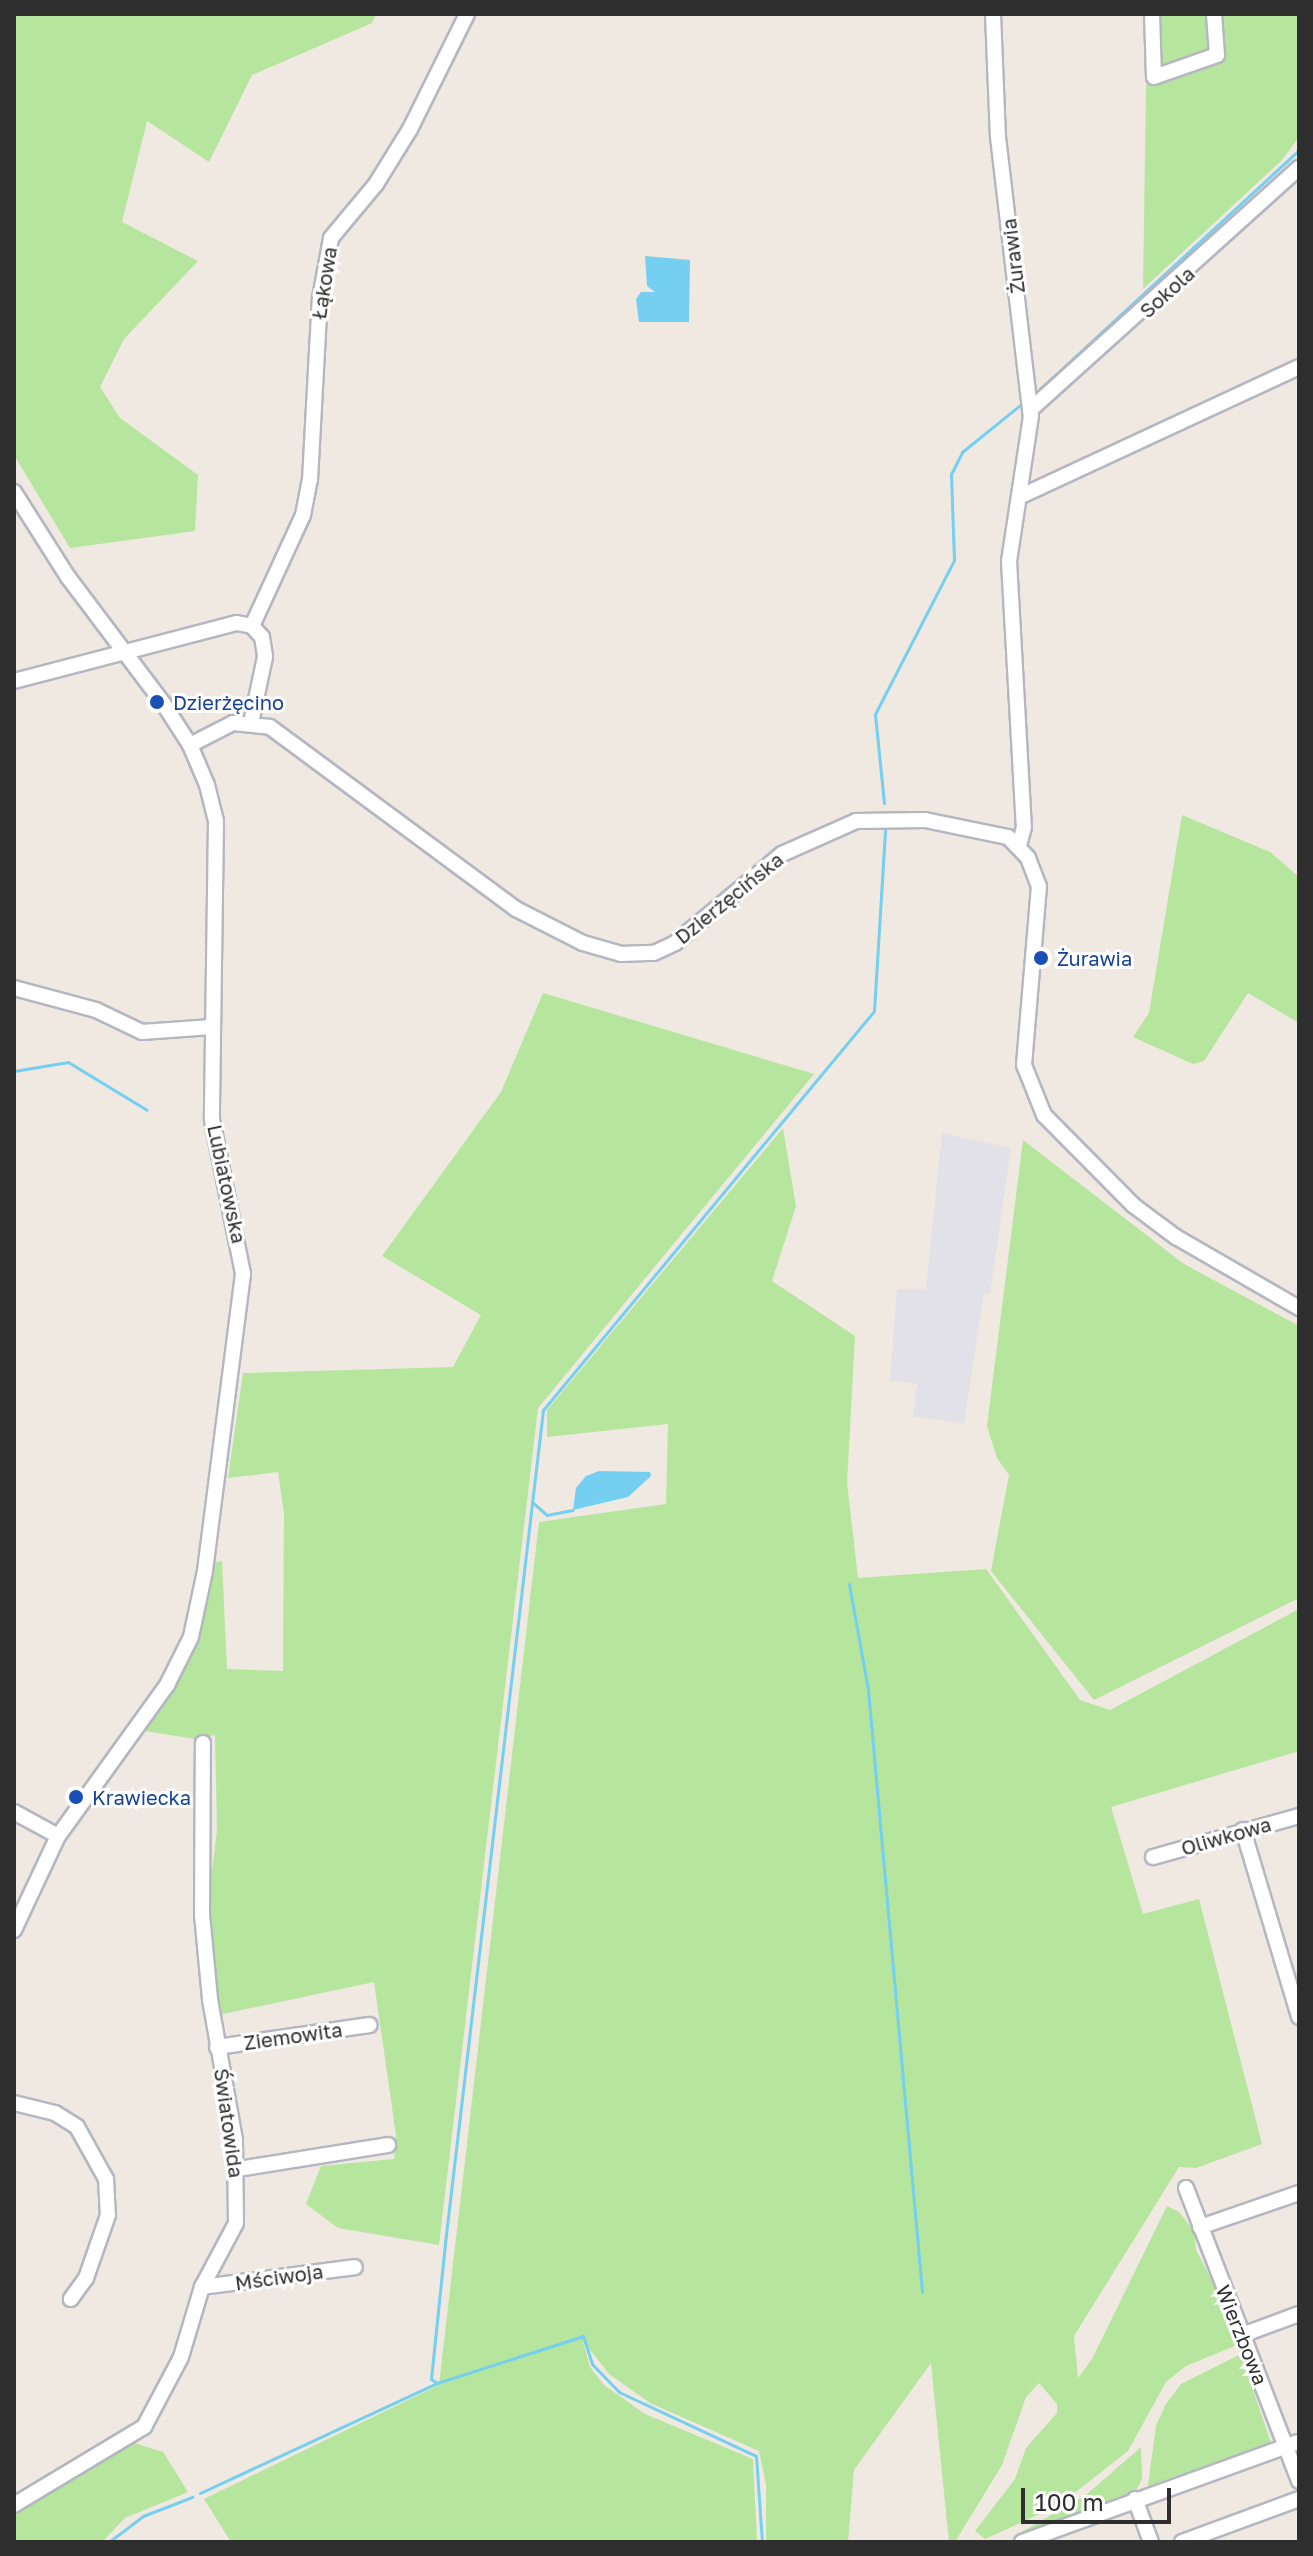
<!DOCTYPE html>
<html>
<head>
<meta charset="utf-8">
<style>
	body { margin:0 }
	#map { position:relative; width:1313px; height:2556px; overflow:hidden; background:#efe9e1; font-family:"Golos Text",sans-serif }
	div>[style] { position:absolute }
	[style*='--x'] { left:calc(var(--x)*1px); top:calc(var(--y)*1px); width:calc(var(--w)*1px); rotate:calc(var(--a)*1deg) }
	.industrial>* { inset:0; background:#e3e1e8 }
	.green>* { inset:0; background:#b6e59e }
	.water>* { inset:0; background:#75cff0 }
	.stream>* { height:3px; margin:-1.5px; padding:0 1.5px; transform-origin:1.5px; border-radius:1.5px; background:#75cff0 }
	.roads { filter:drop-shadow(2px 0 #b4b7c1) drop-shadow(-2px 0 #b4b7c1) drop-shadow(0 2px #b4b7c1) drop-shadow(0 -2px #b4b7c1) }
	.minor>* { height:14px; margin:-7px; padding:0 7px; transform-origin:7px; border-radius:7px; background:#fff }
	.dots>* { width:22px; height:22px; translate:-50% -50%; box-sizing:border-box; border:4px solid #fff; border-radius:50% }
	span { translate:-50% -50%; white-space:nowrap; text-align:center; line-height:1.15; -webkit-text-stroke:6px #fff; paint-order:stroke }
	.street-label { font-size:20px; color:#2e2e2e }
	.transit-label { font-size:20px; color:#164399 }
	.left { translate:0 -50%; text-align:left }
	.frame { position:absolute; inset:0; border:16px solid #2e2e2e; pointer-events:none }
	.scale { position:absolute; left:1021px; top:2488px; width:150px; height:36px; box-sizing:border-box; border:4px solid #2e2e2e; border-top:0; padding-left:10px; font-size:24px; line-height:28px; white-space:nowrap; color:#2e2e2e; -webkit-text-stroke:6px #fff; paint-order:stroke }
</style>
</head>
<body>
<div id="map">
	<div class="industrial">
		<i style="clip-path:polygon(942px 1133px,1011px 1148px,990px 1294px,984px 1293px,964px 1423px,913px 1417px,917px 1384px,890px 1380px,897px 1289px,926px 1289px)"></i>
	</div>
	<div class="green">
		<i style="clip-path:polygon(14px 14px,376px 14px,372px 23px,252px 75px,209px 162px,147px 121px,122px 222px,198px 261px,124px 339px,100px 387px,120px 418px,198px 475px,195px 531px,70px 548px,14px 455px)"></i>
		<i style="clip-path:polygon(1161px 14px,1299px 14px,1299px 137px,1282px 160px,1143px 289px,1146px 85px,1162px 80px)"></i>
		<i style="clip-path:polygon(1182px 815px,1270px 852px,1299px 877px,1299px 1023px,1248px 993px,1204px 1061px,1193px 1064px,1133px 1037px,1149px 1013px)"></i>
		<i style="clip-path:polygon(543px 993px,814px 1074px,538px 1408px,439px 2245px,338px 2228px,306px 2204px,321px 2166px,394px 2159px,396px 2135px,374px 1982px,218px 2015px,206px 1921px,217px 1830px,215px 1735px,195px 1739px,145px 1731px,173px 1690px,199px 1635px,212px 1563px,222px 1561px,227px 1669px,283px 1671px,284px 1513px,278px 1472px,228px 1478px,243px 1373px,453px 1367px,481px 1315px,382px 1256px,501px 1092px)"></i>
		<i style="clip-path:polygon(783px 1128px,796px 1206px,772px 1281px,855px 1336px,847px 1483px,858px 1578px,986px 1569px,1080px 1700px,1110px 1710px,1299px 1609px,1299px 1751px,1111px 1807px,1143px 1914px,1199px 1899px,1262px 2144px,1196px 2168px,1179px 2167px,1074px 2336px,1078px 2378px,1092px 2359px,1167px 2206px,1179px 2212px,1194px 2231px,1196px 2250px,1224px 2304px,1237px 2345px,1186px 2366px,1166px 2382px,1128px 2451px,1086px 2484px,1057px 2506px,985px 2539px,975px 2531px,1015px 2479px,1026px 2448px,1057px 2413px,1057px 2404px,1039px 2383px,1026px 2397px,1002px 2465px,955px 2542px,949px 2542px,931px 2363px,854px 2470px,848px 2542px,766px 2542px,766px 2485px,759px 2451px,650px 2403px,609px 2374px,583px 2341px,590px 2367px,604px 2385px,645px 2414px,753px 2459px,757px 2542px,231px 2542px,204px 2499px,439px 2385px,539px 1522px,666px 1504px,668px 1424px,547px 1437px,547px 1410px)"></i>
		<i style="clip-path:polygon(1023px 1140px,1184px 1264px,1299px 1326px,1299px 1598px,1094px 1700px,991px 1571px,1009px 1475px,997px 1458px,987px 1426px)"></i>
		<i style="clip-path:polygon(1241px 2354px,1271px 2443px,1148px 2486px,1156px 2425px,1166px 2404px,1181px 2384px)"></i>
		<i style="clip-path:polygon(134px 2443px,163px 2452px,188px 2492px,125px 2518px,102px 2542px,14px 2542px,14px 2513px)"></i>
		<i style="clip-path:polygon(1141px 2447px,1142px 2479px,1135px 2493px,1011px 2538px,1086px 2495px)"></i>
	</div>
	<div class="water">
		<i style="clip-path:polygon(645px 256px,690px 260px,689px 322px,639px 322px,636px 299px,641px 292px,655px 292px,647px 286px)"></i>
		<i style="clip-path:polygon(599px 1471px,650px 1472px,651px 1476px,628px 1497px,573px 1510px,576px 1488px,586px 1476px)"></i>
	</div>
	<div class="stream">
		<i style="--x:1041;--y:388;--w:351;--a:-42.7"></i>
		<i style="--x:884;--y:803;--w:89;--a:-95.8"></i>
		<i style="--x:875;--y:714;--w:173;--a:-62.8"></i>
		<i style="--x:954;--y:560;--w:86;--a:-92"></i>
		<i style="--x:951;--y:474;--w:25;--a:-63"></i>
		<i style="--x:962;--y:452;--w:75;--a:-39"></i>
		<i style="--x:14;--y:1071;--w:55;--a:-9.5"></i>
		<i style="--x:68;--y:1062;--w:92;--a:31.3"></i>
		<i style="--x:532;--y:1502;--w:20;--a:41"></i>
		<i style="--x:547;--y:1515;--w:26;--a:-11"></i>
		<i style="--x:849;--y:1584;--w:108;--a:79.8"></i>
		<i style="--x:868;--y:1690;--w:604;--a:84.87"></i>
		<i style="--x:437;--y:2383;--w:7;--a:-146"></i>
		<i style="--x:431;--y:2379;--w:137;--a:-84.1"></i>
		<i style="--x:445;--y:2243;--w:839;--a:-83.29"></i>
		<i style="--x:543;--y:1410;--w:518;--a:-50.32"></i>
		<i style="--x:874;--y:1011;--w:181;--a:-86.5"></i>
		<i style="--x:200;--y:2493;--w:261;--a:-24.9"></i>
		<i style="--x:437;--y:2383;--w:153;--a:-17.8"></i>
		<i style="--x:583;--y:2336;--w:29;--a:72"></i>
		<i style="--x:592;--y:2364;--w:39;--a:46"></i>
		<i style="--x:619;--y:2392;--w:151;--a:25"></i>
		<i style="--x:756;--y:2456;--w:86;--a:86"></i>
		<i style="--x:109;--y:2542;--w:43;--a:-37.4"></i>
		<i style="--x:143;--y:2516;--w:53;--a:-21.2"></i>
	</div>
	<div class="roads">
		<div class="minor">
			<i style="--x:993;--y:14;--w:123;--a:87.7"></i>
			<i style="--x:998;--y:137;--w:281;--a:83.3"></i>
			<i style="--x:1031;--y:416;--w:147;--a:98.6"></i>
			<i style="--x:1009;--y:561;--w:266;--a:86.8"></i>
			<i style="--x:1024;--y:827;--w:20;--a:105"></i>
			<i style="--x:1152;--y:14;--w:63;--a:88.2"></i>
			<i style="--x:1154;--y:77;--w:67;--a:-19.2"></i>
			<i style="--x:1217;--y:55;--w:41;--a:-94.2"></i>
			<i style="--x:1030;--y:410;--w:362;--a:-42"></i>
			<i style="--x:14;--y:492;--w:101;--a:57.6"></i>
			<i style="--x:68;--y:577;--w:158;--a:53"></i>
			<i style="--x:163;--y:703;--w:50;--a:57.3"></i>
			<i style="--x:190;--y:745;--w:43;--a:67"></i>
			<i style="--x:207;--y:785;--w:37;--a:76"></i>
			<i style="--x:216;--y:821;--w:299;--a:90.8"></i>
			<i style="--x:212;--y:1120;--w:157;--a:78.6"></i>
			<i style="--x:243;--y:1274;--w:299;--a:97.3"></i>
			<i style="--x:205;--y:1571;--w:67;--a:102"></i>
			<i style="--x:191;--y:1637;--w:54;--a:116.6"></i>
			<i style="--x:167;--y:1685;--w:186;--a:125.8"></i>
			<i style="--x:58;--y:1836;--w:104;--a:115.1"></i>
			<i style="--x:1019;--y:497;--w:309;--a:-24.9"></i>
			<i style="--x:252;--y:626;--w:122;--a:-65.3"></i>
			<i style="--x:303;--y:515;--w:36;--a:-79"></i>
			<i style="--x:310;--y:480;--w:182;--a:-86.9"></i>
			<i style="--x:320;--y:298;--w:61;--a:-79.6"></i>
			<i style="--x:331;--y:238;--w:70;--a:-50.2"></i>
			<i style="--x:376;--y:184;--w:65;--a:-58.3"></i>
			<i style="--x:410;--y:129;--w:128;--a:-63.6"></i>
			<i style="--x:14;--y:681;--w:230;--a:-14.6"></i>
			<i style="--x:237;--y:623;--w:15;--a:11"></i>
			<i style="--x:252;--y:626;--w:15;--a:48"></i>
			<i style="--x:262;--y:637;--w:20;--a:81"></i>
			<i style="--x:265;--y:657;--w:67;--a:102"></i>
			<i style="--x:190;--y:745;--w:48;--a:-27.1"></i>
			<i style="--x:233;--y:723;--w:37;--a:6"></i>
			<i style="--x:270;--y:727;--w:306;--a:36.5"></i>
			<i style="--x:516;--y:909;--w:75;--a:26.9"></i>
			<i style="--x:583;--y:943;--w:40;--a:16"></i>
			<i style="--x:621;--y:954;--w:33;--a:-2"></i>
			<i style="--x:654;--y:953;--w:23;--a:-25"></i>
			<i style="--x:675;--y:943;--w:139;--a:-39.8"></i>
			<i style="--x:782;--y:854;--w:81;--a:-24"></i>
			<i style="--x:856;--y:821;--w:69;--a:-0.8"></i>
			<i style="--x:925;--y:820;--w:85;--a:11.6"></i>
			<i style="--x:1008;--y:837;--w:29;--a:46"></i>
			<i style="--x:1028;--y:858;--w:30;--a:69"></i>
			<i style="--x:1039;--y:886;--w:180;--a:94.8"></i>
			<i style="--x:1024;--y:1065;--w:54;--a:68.2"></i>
			<i style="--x:1044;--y:1115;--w:127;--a:45.3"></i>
			<i style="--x:1133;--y:1205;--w:54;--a:36.7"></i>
			<i style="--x:1176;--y:1237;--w:142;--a:30"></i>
			<i style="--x:14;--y:988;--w:85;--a:15"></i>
			<i style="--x:96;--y:1010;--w:51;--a:25.6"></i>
			<i style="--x:142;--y:1032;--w:70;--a:-4.1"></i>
			<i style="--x:14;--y:1812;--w:50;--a:28.6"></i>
			<i style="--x:1243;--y:1830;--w:195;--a:73.3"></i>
			<i style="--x:1153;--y:1857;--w:152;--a:-15.7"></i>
			<i style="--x:217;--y:2047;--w:154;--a:-8.2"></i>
			<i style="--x:14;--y:2103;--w:42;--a:13.7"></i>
			<i style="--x:55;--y:2113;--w:26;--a:32"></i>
			<i style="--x:77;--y:2127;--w:60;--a:60.9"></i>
			<i style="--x:106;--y:2179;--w:36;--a:87"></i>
			<i style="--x:108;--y:2215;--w:67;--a:109.2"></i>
			<i style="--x:86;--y:2278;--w:26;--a:126"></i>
			<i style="--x:238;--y:2169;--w:152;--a:-9.1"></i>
			<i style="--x:1186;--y:2188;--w:314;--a:68.9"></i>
			<i style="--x:1200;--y:2227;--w:105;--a:-19"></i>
			<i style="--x:202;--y:2287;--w:154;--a:-7.4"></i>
			<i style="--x:1242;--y:2335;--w:61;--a:-20.2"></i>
			<i style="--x:1135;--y:2499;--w:46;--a:69.6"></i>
			<i style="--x:14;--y:2505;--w:152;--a:-31"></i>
			<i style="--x:144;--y:2427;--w:79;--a:-62.1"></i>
			<i style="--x:181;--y:2357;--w:73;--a:-73.3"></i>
			<i style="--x:202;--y:2287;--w:72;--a:-62"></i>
			<i style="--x:236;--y:2223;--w:83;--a:-90.7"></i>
			<i style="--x:235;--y:2140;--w:143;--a:-100.1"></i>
			<i style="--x:210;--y:1999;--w:84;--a:-95.4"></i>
			<i style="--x:202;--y:1915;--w:172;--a:-89.7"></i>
			<i style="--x:1022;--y:2542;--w:294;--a:-19.9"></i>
			<i style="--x:1182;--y:2542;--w:125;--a:-20.2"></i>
		</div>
	</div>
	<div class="dots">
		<i style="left:157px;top:702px;background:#1a4fb4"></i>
		<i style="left:1041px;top:958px;background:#1a4fb4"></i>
		<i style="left:76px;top:1797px;background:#1a4fb4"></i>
	</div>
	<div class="street-label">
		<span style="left:1013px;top:256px;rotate:-97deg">Żurawia</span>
		<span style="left:324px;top:283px;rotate:-81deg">Łąkowa</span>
		<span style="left:1167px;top:292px;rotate:-42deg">Sokola</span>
		<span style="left:729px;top:898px;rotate:-39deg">Dzierżęcińska</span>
		<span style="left:227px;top:1184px;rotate:78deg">Lubiatowska</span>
		<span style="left:1226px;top:1836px;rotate:-16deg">Oliwkowa</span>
		<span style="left:293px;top:2036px;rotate:-8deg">Ziemowita</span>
		<span style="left:229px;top:2123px;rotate:82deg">Światowida</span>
		<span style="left:279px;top:2277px;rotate:-8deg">Mściwoja</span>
		<span style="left:1242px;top:2335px;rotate:68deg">Wierzbowa</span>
	</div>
	<div class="transit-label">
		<span class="left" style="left:173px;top:702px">Dzierżęcino</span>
		<span class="left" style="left:1057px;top:958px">Żurawia</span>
		<span class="left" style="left:92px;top:1797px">Krawiecka</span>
	</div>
	<div class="frame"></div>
	<div class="scale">100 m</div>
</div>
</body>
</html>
